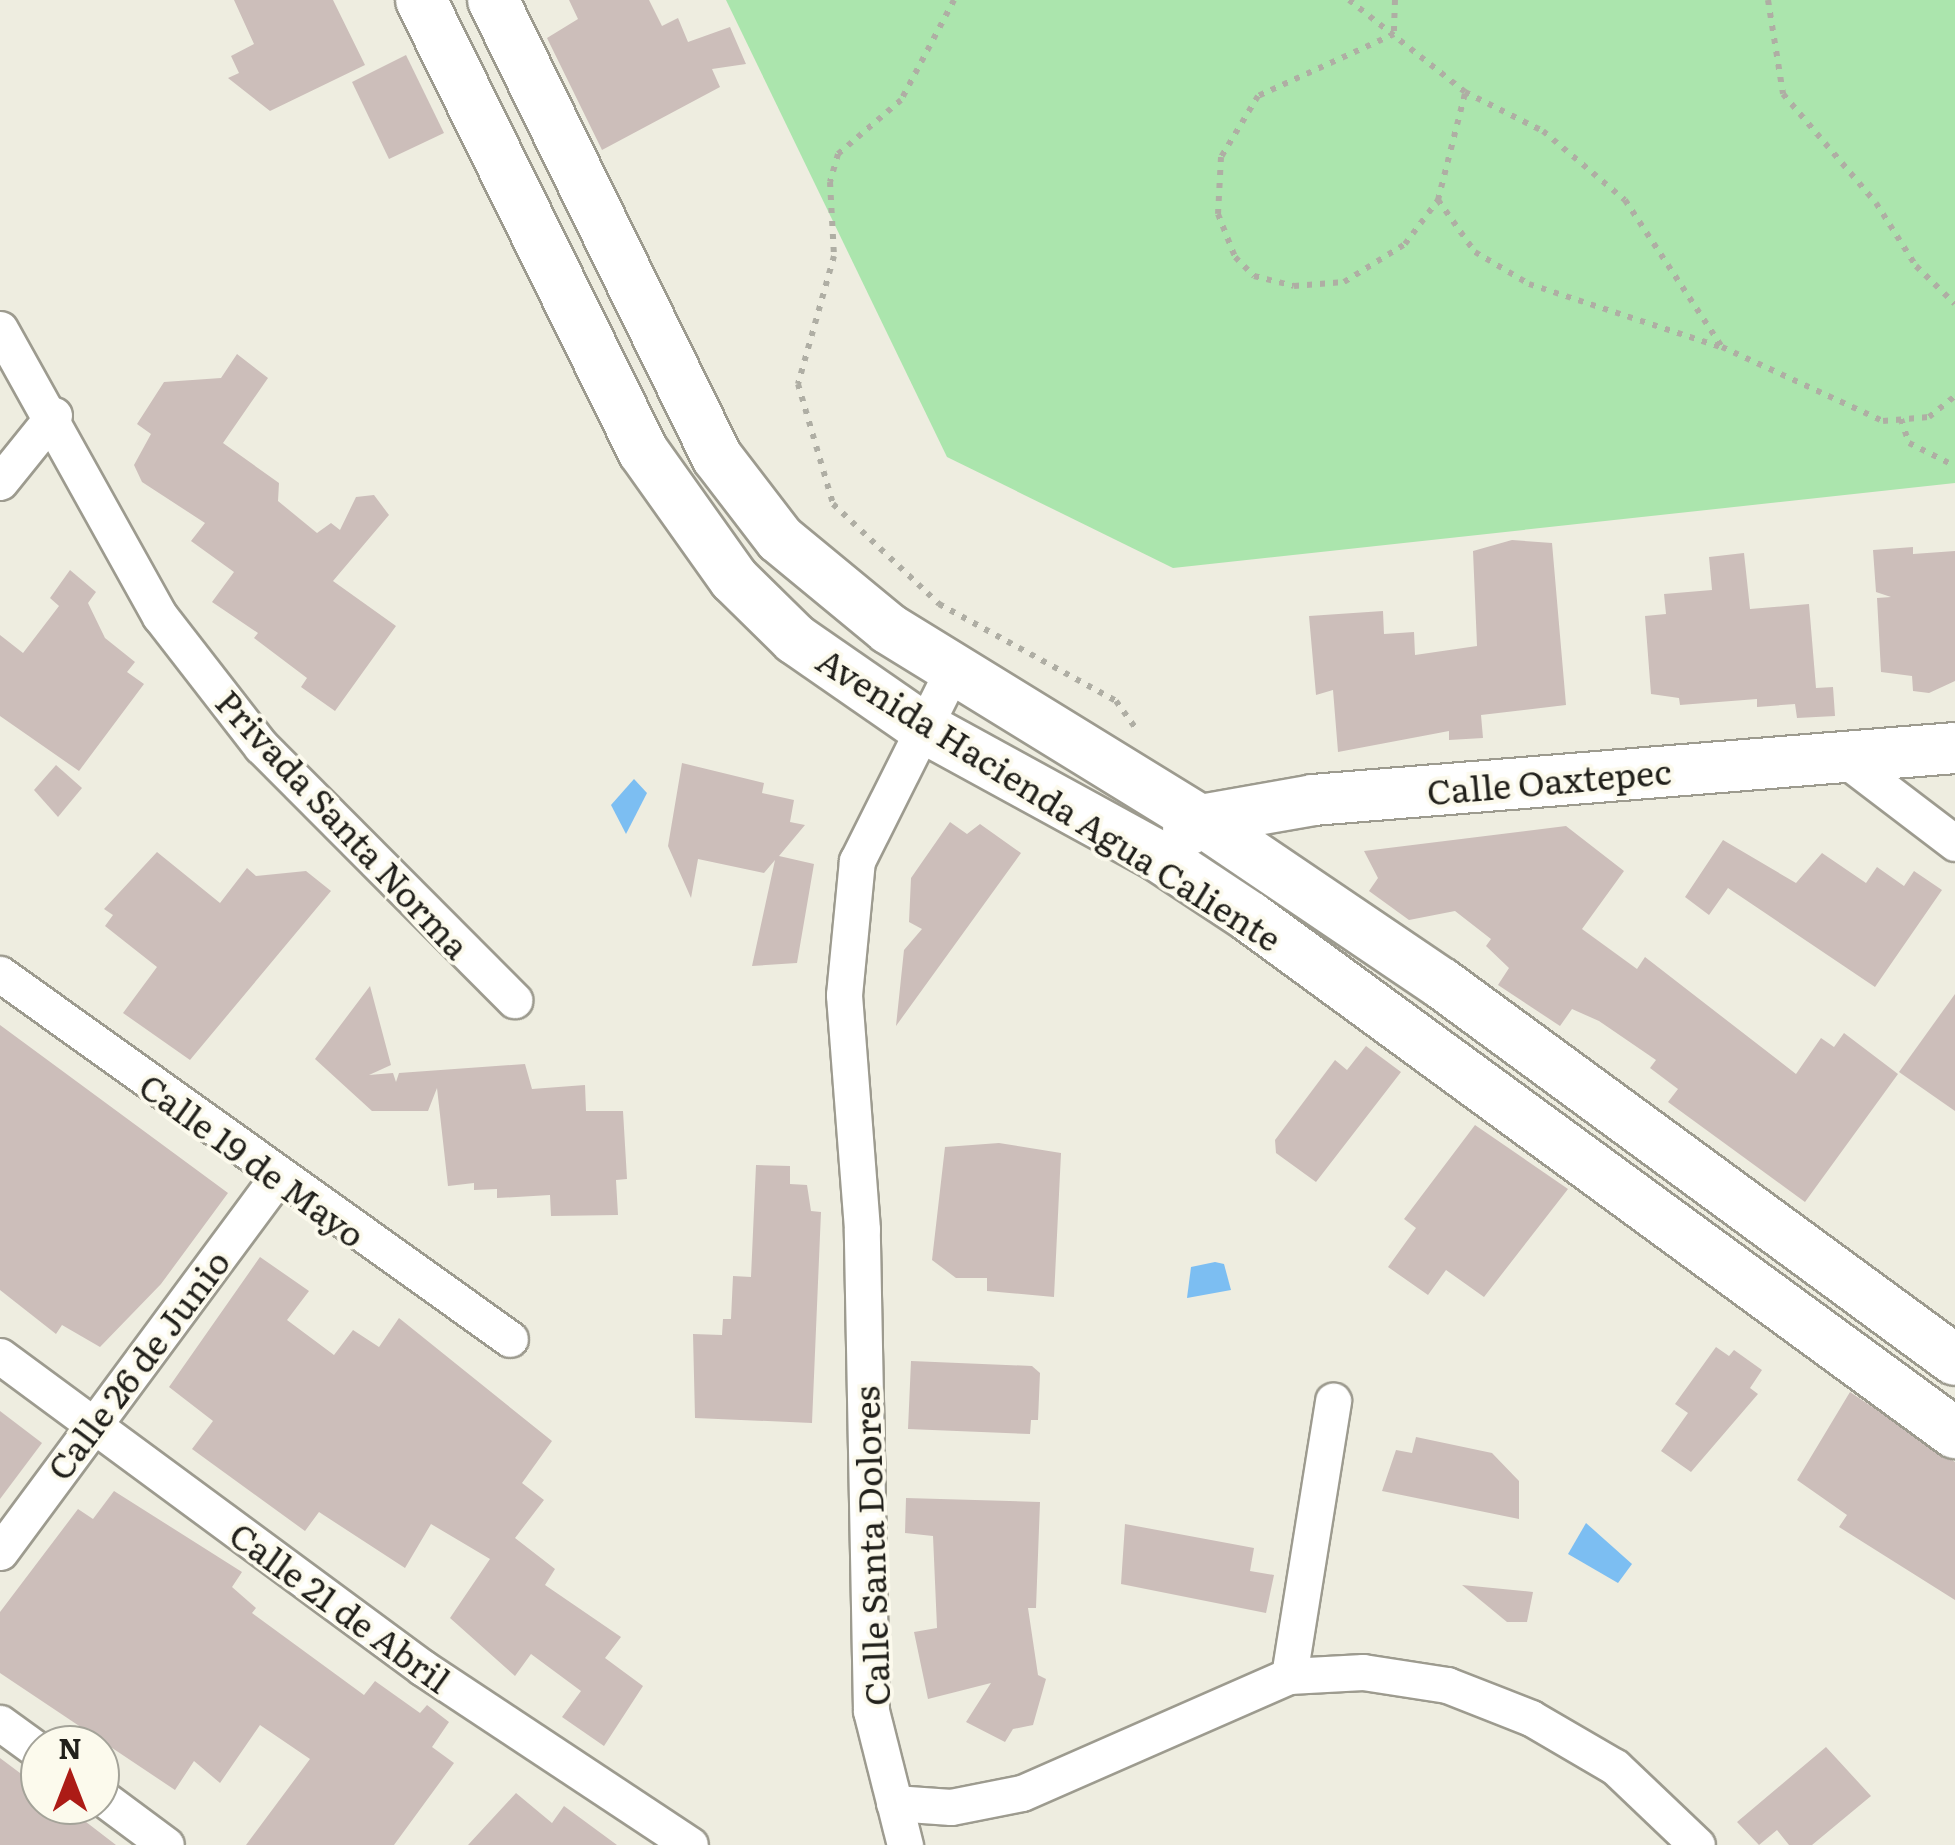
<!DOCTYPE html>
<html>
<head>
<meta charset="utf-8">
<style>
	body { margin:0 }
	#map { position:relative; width:1955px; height:1845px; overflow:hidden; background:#eeede0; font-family:Literata,serif }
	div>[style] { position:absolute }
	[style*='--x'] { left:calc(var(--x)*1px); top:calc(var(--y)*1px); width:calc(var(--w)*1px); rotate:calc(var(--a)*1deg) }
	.green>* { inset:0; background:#abe5ad }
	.water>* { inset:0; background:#7cbef2 }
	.building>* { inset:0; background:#ccbeba }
	.path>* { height:6px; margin-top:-3px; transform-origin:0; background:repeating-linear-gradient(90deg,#afaea4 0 5px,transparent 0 13px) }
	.roads { filter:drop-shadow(2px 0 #9d9b8f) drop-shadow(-2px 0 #9d9b8f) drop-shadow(0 2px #9d9b8f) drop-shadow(0 -2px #9d9b8f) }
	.street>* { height:35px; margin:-17.5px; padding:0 17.5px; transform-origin:17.5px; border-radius:17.5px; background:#fff }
	.secondary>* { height:50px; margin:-25px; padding:0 25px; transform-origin:25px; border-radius:25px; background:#fff }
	span { translate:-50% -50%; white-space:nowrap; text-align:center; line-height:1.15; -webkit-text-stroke:8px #fcfaed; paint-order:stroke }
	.street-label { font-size:35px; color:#21201b }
	.north { position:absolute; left:20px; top:1725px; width:100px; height:100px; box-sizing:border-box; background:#fcfaed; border:2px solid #a4a399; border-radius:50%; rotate:0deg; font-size:28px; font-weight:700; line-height:40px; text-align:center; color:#21201b }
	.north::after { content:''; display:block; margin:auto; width:35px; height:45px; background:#ac1b16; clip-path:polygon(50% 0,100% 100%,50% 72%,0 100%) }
</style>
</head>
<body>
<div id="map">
	<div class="green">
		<i style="clip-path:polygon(726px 0,1955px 0,1955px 483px,1173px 568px,947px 457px)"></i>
	</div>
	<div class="water">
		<i style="clip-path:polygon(634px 779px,647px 793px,626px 834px,611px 805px)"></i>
		<i style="clip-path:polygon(1215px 1262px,1224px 1264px,1231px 1290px,1187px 1298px,1191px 1267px)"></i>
		<i style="clip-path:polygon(1586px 1523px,1632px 1564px,1618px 1583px,1568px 1554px)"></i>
	</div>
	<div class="building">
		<i style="clip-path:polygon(234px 0,333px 0,365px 65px,270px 111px,228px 78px,239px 73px,231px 56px,254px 44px)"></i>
		<i style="clip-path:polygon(569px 0,649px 0,662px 26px,678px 18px,688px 42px,730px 27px,746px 64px,712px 69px,720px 87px,602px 150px,547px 38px,578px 19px)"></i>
		<i style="clip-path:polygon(406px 55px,444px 133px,389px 159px,352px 82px)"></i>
		<i style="clip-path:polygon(237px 354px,268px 378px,223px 443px,279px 483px,278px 501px,317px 533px,331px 523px,340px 530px,356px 497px,374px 495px,389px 515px,333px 581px,396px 626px,335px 711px,301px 687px,307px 678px,254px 638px,258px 633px,212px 602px,234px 572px,191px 541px,205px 523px,142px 482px,134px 465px,151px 434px,137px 424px,164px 382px,221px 378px)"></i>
		<i style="clip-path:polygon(1512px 540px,1552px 543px,1566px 705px,1481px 715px,1483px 738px,1449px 740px,1449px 731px,1338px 752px,1333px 690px,1316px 695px,1309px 616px,1383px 611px,1384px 634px,1414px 632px,1415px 655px,1477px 646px,1473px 551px)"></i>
		<i style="clip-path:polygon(1913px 547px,1913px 554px,1955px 551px,1955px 681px,1929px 693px,1913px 691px,1912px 676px,1881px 672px,1877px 598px,1891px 597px,1876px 592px,1873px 550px)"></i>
		<i style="clip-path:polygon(1744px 553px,1750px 609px,1809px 604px,1816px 688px,1833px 687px,1835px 716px,1797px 718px,1795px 704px,1757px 707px,1757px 699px,1680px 705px,1679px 698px,1651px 694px,1645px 616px,1666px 614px,1664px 594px,1712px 590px,1709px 557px)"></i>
		<i style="clip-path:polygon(70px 570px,96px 592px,88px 603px,105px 638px,135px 662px,127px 672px,144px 684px,79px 771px,0 716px,0 635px,23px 653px,59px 606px,50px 598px)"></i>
		<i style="clip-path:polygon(682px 763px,764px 783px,762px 793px,794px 800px,790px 822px,805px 825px,779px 856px,814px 864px,797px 963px,752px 966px,775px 860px,764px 873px,698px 859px,691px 898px,668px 846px)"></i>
		<i style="clip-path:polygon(56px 765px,82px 788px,58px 817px,34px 790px)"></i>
		<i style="clip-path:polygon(950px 822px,967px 834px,980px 824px,1021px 853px,896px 1026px,904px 950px,922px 929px,909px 922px,911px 878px)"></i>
		<i style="clip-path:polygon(1566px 826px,1624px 871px,1582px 929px,1637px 969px,1645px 957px,1796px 1074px,1821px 1038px,1834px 1047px,1844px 1033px,1898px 1074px,1805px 1202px,1668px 1102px,1678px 1089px,1650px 1068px,1656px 1060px,1599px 1021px,1572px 1009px,1560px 1026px,1498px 985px,1509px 968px,1486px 946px,1491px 939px,1455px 911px,1409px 920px,1369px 891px,1378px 878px,1364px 851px)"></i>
		<i style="clip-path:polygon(1723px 840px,1796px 883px,1822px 853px,1866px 883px,1877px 867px,1904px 886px,1914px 871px,1942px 890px,1875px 987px,1728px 888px,1709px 915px,1685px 897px)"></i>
		<i style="clip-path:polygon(157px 852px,220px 903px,247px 868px,256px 876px,306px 871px,331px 891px,190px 1060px,123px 1013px,157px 967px,105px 926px,113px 915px,104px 909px)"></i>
		<i style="clip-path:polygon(370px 986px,391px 1065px,369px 1075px,393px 1073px,396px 1082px,399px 1073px,525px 1064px,532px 1089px,585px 1085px,586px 1111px,623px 1111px,627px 1179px,616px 1180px,618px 1215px,551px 1216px,550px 1195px,497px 1198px,497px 1189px,474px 1190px,474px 1183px,448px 1186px,437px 1088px,428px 1111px,372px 1111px,315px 1059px)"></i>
		<i style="clip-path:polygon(1955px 994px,1955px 1111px,1899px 1072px)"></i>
		<i style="clip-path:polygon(0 1025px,228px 1193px,161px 1284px,100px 1347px,62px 1325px,56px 1334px,0 1290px)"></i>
		<i style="clip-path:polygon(1366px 1046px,1401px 1072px,1316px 1182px,1276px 1153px,1275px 1140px,1335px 1060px,1347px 1070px)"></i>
		<i style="clip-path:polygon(1475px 1125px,1568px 1189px,1484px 1297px,1446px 1270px,1428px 1295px,1388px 1267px,1416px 1228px,1404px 1219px)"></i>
		<i style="clip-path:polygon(999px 1143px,1061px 1153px,1054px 1297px,987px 1291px,987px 1278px,956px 1278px,932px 1260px,945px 1147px)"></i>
		<i style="clip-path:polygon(756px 1165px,790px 1166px,790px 1184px,807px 1185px,811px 1211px,821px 1212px,812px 1423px,695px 1418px,693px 1334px,722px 1335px,723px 1319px,731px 1319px,733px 1276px,751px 1277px)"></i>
		<i style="clip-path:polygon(260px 1257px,309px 1291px,287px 1320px,334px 1355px,353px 1330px,379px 1347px,399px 1318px,552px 1441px,522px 1483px,544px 1500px,515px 1538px,555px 1569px,545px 1585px,621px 1637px,605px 1658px,643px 1686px,604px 1746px,562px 1717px,581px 1691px,531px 1654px,515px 1676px,450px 1618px,490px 1559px,431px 1524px,405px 1568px,319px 1512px,305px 1531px,192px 1449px,213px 1421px,169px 1387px)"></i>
		<i style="clip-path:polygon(1716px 1347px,1729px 1356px,1734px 1350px,1762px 1370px,1750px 1388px,1758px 1394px,1691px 1472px,1661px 1451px,1688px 1413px,1675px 1404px)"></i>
		<i style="clip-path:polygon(911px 1361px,1032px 1366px,1040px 1373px,1038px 1420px,1031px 1420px,1030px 1434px,908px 1429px)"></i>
		<i style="clip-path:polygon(1850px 1392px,1955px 1462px,1955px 1600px,1839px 1527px,1847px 1515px,1797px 1480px)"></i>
		<i style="clip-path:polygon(0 1411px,42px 1443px,0 1499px)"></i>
		<i style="clip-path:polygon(1416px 1437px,1492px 1453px,1519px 1481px,1519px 1519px,1382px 1491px,1396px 1450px,1412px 1453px)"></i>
		<i style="clip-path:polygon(114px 1491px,242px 1572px,232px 1587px,256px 1608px,252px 1613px,364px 1695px,375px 1681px,420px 1713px,427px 1705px,449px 1722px,432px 1747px,454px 1763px,394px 1845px,246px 1845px,310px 1759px,260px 1725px,220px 1783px,194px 1761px,175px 1790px,0 1673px,0 1612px,78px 1509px,93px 1519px)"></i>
		<i style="clip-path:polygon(906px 1498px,1040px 1502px,1036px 1608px,1028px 1608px,1038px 1675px,1046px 1679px,1033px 1725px,1013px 1729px,1005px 1742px,966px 1722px,991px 1683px,928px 1699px,914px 1632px,937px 1628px,933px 1536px,905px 1533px)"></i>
		<i style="clip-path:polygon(1125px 1524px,1254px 1548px,1250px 1571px,1274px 1575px,1266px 1613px,1121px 1584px)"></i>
		<i style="clip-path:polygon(1462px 1585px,1533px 1592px,1527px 1622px,1507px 1622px)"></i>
		<i style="clip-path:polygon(1826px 1747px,1871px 1796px,1812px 1845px,1789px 1845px,1777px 1830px,1759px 1845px,1737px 1822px)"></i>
		<i style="clip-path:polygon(0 1758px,40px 1788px,40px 1805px,64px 1805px,116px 1845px,0 1845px)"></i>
		<i style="clip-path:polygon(516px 1793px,552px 1823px,564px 1806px,617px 1845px,468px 1845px)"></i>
	</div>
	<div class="path">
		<i style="--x:954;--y:0;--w:113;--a:117.9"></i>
		<i style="--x:901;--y:100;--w:83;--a:139.4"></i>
		<i style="--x:838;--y:154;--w:29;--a:106"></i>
		<i style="--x:830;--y:182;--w:74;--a:86.9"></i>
		<i style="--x:834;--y:256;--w:133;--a:105.7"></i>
		<i style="--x:798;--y:384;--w:125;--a:73.7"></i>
		<i style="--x:833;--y:504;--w:146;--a:43.3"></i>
		<i style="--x:939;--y:604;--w:202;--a:28.7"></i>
		<i style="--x:1116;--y:701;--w:32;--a:54"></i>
		<i style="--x:1349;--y:0;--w:148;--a:38.4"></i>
		<i style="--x:1465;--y:92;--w:87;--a:26.6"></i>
		<i style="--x:1543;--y:131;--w:107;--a:40.1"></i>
		<i style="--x:1625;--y:200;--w:176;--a:56.6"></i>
		<i style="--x:1722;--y:347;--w:177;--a:24.7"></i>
		<i style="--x:1883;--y:421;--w:46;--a:-5"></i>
		<i style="--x:1929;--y:417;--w:33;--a:-39"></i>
		<i style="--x:1395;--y:0;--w:34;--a:92"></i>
		<i style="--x:1394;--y:34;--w:149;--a:155.5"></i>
		<i style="--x:1258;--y:96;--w:71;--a:121.2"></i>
		<i style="--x:1221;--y:157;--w:57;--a:93"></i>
		<i style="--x:1218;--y:214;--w:46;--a:68.4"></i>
		<i style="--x:1235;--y:257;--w:27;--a:45"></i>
		<i style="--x:1254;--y:276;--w:41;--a:14"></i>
		<i style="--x:1294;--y:286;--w:50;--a:-4.6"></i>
		<i style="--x:1344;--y:282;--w:72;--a:-31.9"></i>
		<i style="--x:1405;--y:244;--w:55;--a:-53.1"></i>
		<i style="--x:1438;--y:200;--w:110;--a:-75.8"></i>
		<i style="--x:1768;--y:0;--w:95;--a:80.9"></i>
		<i style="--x:1783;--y:94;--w:143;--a:49.5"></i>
		<i style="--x:1876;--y:203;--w:75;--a:57.6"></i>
		<i style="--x:1916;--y:266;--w:54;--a:44.3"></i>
		<i style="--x:1438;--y:200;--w:64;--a:54.6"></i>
		<i style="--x:1475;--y:252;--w:63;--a:30.7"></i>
		<i style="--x:1529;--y:284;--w:202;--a:18.2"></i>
		<i style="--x:1901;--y:419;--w:25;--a:72"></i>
		<i style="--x:1909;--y:443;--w:51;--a:26.6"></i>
	</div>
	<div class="roads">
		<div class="street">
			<i style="--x:0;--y:329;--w:329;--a:60.9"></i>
			<i style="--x:160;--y:616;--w:165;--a:52.2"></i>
			<i style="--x:261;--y:746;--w:359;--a:45.1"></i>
			<i style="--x:0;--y:482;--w:86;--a:-51.1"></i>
			<i style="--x:1842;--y:757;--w:142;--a:37.3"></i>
			<i style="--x:0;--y:974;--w:627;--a:35.59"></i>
			<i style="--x:0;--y:1356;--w:526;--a:36.41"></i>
			<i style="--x:423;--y:1668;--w:320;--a:33.5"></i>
			<i style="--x:0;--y:1552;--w:464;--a:-53.5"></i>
			<i style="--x:1289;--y:1676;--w:279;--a:-80.9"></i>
			<i style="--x:0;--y:1723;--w:49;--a:35.9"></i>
			<i style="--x:100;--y:1796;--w:82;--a:36.6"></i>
			<i style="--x:894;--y:1803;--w:57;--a:4"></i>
			<i style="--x:951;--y:1807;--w:72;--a:-11.2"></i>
			<i style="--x:1022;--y:1793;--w:292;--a:-23.7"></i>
			<i style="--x:1289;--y:1676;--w:74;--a:-3.1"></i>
			<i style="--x:1363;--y:1672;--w:85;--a:8.8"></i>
			<i style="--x:1447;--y:1685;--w:90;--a:21.4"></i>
			<i style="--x:1531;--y:1718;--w:97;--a:30.3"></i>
			<i style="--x:1615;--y:1767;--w:113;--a:43.6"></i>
			<i style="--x:905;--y:1845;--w:138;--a:-104.2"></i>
			<i style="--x:871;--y:1711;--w:482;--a:-91.1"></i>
			<i style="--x:862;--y:1229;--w:235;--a:-94.4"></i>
			<i style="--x:844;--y:995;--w:135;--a:-84.5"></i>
			<i style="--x:857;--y:861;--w:212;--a:-63.4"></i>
		</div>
		<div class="secondary">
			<i style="--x:421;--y:0;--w:503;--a:63.79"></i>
			<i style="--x:643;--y:451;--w:157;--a:54.6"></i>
			<i style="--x:734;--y:579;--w:86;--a:44.5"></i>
			<i style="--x:795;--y:639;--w:151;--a:34.7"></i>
			<i style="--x:919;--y:725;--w:273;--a:28.7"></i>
			<i style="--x:1158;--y:856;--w:110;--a:33.5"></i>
			<i style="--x:1250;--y:917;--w:874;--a:36.2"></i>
			<i style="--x:493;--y:0;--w:509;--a:63.89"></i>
			<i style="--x:717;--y:457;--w:103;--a:52.5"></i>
			<i style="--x:780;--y:539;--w:141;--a:39.5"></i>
			<i style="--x:889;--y:629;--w:365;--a:31.6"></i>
			<i style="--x:1200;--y:820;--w:291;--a:34.1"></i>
			<i style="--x:1441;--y:983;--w:637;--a:36.26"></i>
			<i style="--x:1188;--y:830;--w:16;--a:-40"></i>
			<i style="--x:1200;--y:820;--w:115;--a:-10"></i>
			<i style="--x:1313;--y:800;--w:644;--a:-4.63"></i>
		</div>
	</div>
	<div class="street-label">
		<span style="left:1549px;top:780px;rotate:-5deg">Calle Oaxtepec</span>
		<span style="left:1050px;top:798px;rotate:32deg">Avenida Hacienda Agua Caliente</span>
		<span style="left:344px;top:823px;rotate:47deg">Privada Santa Norma</span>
		<span style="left:253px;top:1159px;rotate:36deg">Calle 19 de Mayo</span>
		<span style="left:137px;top:1364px;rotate:-53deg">Calle 26 de Junio</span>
		<span style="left:870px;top:1546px;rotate:-92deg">Calle Santa Dolores</span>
		<span style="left:341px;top:1606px;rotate:36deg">Calle 21 de Abril</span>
	</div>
	<div class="north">N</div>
</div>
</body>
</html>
